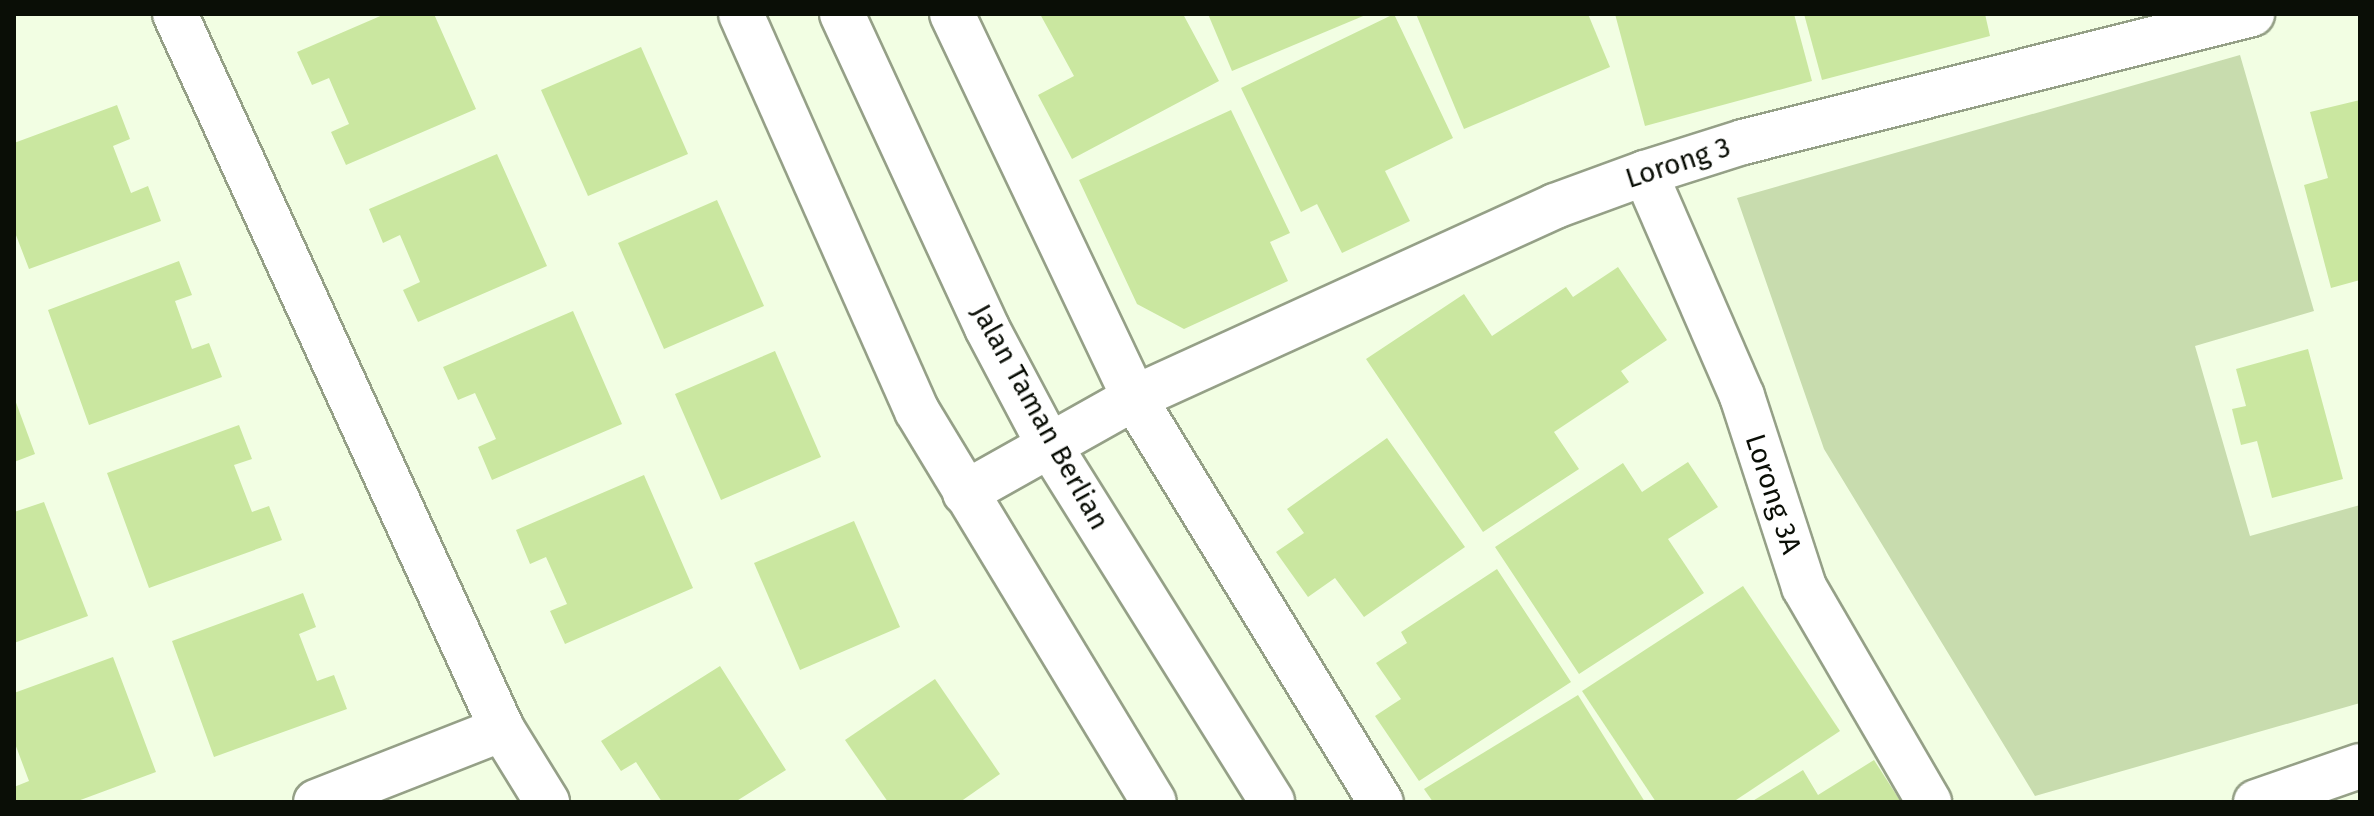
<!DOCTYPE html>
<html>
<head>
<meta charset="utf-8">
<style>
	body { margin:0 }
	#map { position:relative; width:2374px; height:816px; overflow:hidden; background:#f2fee3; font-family:"Fira Sans",sans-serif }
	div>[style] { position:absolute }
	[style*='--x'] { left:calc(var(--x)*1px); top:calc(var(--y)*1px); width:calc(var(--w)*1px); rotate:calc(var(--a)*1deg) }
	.green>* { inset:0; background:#c8dcae }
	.building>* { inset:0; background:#cae7a0 }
	.roads { filter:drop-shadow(2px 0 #95a087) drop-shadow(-2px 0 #95a087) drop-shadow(0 2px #95a087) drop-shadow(0 -2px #95a087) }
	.street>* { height:44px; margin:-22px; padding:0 22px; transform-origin:22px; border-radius:22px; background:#fff }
	.secondary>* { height:44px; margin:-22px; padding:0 22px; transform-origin:22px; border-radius:22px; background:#fff }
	span { translate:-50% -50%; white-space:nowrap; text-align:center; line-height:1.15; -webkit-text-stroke:8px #fff; paint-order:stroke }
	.street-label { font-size:28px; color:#0a0e06 }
	.frame { position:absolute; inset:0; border:16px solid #0a0e06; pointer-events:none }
</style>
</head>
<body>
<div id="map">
	<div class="green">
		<i style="clip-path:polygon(2240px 55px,2314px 311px,2195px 346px,2250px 536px,2360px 505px,2360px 703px,2035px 796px,1824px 449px,1737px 198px)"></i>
	</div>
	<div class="building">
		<i style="clip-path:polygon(385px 14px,434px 14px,476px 109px,346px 165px,331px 132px,349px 124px,338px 99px,329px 78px,312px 85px,297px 52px)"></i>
		<i style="clip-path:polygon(1040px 14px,1183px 14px,1219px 81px,1072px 159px,1038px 95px,1074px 76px)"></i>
		<i style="clip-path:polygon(1208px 14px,1368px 14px,1232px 71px)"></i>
		<i style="clip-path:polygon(1394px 14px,1453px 138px,1385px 171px,1410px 221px,1342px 253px,1317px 204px,1301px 212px,1241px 88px)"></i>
		<i style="clip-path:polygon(1416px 14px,1588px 14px,1610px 67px,1464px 129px)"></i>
		<i style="clip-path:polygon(1615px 14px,1794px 14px,1812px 81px,1645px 126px)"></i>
		<i style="clip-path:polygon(1804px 14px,1985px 14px,1990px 36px,1822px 80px)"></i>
		<i style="clip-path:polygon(641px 47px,688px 154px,588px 196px,541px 90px)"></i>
		<i style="clip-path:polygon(2360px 100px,2360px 280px,2331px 288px,2304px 185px,2328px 178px,2310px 112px)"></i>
		<i style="clip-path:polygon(117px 105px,130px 139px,113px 146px,131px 193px,148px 186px,161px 221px,29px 269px,14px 230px,14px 143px)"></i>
		<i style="clip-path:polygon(1231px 110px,1290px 233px,1270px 242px,1288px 281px,1184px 329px,1137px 304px,1079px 180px)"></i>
		<i style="clip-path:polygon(497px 154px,547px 266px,418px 322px,403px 290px,420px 282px,409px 256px,400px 235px,383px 243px,369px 209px)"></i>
		<i style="clip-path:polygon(717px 200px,764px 306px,664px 349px,618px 243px)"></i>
		<i style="clip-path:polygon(179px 261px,192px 295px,175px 301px,192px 349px,209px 343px,222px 377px,89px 425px,48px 310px)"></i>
		<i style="clip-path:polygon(1618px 267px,1667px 340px,1621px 371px,1629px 382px,1554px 432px,1579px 469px,1483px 532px,1366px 359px,1464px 294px,1492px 336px,1566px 287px,1573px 297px)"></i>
		<i style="clip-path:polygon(573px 311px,622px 424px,492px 480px,478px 447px,496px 439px,475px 393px,458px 400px,443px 367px)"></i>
		<i style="clip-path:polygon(2308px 349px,2343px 479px,2272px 498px,2257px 441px,2241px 445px,2232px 409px,2246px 406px,2236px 369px)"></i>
		<i style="clip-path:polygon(775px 351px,821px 457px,721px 500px,675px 394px)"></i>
		<i style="clip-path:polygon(14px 397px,35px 454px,14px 462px)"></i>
		<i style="clip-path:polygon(239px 425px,252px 459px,234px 465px,242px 486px,252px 512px,269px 506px,282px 540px,149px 588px,107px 473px)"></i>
		<i style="clip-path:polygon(1387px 438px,1465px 547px,1364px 617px,1335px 578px,1308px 597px,1276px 552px,1304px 533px,1287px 509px)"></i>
		<i style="clip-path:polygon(1688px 462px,1718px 507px,1668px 539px,1704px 593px,1579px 674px,1495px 547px,1623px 463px,1642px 492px)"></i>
		<i style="clip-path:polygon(644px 475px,693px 588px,565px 644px,550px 611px,567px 604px,546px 557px,530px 564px,516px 530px)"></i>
		<i style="clip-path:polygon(44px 502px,88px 616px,14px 643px,14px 512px)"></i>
		<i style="clip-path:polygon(854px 521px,900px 627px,800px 670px,754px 563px)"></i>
		<i style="clip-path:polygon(1497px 569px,1571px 682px,1419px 781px,1375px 716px,1401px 699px,1376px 663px,1407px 643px,1401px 632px)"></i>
		<i style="clip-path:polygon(1743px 586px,1840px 731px,1733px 802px,1656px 802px,1582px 691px)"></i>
		<i style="clip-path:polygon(303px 593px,316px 627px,299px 634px,317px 681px,334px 675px,347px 709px,214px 757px,172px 641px)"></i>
		<i style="clip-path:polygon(113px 657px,156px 772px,75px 802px,16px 802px,14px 787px,29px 781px,14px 741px,14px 693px)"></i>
		<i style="clip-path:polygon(720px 666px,786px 770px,735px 802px,662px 802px,636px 762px,621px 771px,601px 741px)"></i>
		<i style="clip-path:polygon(935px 679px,1000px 774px,960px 802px,888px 802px,845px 740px)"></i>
		<i style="clip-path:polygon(1578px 695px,1645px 802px,1433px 802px,1424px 789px)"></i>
		<i style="clip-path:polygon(1874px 760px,1901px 802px,1751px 802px,1803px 770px,1818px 795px)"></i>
	</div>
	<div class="roads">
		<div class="street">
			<i style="--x:175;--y:14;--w:786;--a:65.42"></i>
			<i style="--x:502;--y:729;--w:86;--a:58.3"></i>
			<i style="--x:741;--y:14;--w:434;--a:66.1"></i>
			<i style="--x:917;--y:411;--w:457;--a:58.8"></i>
			<i style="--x:952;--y:14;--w:425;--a:64.6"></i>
			<i style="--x:1134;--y:398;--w:474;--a:58.6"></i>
			<i style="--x:1645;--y:173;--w:243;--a:66.5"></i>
			<i style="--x:1742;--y:396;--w:201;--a:72"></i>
			<i style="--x:1804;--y:587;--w:249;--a:59.8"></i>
			<i style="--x:965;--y:493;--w:194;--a:-29.3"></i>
			<i style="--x:1134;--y:398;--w:463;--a:-24.5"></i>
			<i style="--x:1555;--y:206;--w:96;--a:-20.1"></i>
			<i style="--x:1645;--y:173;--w:103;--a:-17.6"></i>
			<i style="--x:1743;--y:142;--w:525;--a:-14.12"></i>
			<i style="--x:316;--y:802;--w:200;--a:-21.4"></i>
			<i style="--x:2256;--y:802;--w:110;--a:-19.1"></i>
		</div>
		<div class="secondary">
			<i style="--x:842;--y:14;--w:346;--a:65.2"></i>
			<i style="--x:987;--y:328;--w:130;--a:62.1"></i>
			<i style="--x:1048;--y:443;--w:423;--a:58"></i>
		</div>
	</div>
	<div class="street-label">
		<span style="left:1678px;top:163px;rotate:-18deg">Lorong 3</span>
		<span style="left:1040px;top:417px;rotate:61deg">Jalan Taman Berlian</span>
		<span style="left:1773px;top:494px;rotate:72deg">Lorong 3A</span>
	</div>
	<div class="frame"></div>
</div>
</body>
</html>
